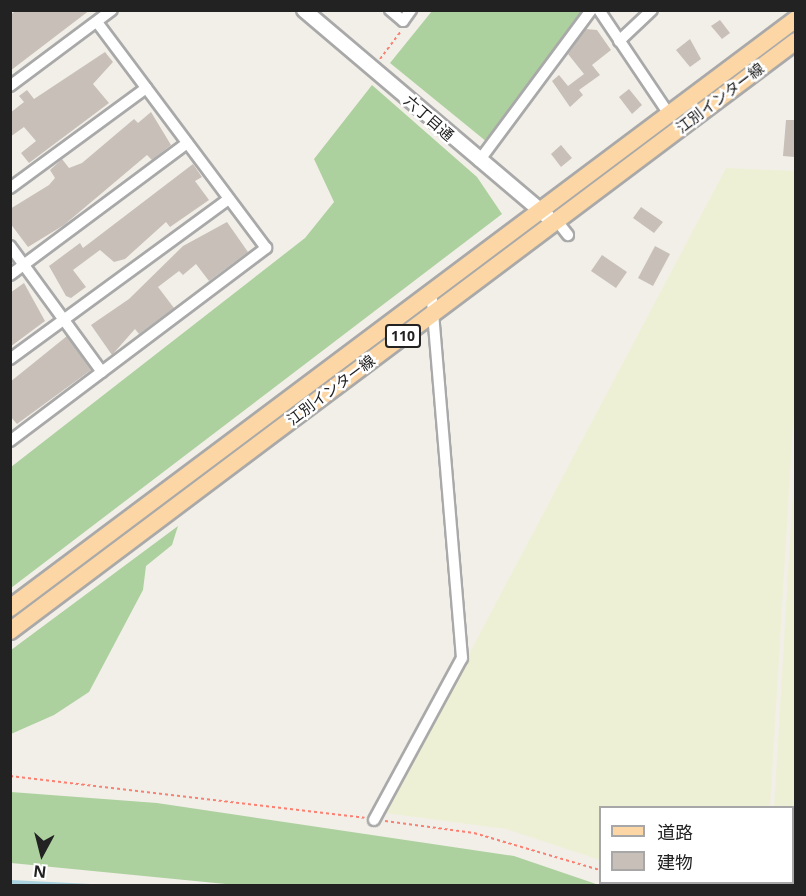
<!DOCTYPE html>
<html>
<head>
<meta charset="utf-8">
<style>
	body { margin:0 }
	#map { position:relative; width:806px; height:896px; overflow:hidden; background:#f2efe9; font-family:"Noto Sans","Noto Sans JP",sans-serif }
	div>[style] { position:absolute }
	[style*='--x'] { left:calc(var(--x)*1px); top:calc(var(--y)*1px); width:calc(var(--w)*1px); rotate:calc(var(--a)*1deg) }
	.farmland>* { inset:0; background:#eef0d5 }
	.forest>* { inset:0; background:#add19e }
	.stream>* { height:4px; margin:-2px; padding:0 2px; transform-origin:2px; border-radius:2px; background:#aad3df }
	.building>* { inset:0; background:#c7bfb8 }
	.path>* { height:2px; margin-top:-1px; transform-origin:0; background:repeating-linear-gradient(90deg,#fa8072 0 3px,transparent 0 6px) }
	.roads { filter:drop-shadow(2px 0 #a9a9a9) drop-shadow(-2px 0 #a9a9a9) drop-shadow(0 2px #a9a9a9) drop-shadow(0 -2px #a9a9a9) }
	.minor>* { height:10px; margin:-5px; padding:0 5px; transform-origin:5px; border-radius:5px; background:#fff }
	.tertiary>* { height:14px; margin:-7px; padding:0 7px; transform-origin:7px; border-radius:7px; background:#fff }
	.primary>* { height:16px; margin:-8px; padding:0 8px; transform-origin:8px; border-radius:8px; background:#fcd6a4 }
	span { translate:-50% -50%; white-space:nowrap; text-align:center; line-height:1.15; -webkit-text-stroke:5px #fff; paint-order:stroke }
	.shield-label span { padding:2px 4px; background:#fff; border:2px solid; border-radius:4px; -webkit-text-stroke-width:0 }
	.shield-label { font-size:14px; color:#222; font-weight:700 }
	.street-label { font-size:15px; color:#222 }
	.frame { position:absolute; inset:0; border:12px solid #222; pointer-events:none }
	.legend { position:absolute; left:599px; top:806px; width:195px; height:78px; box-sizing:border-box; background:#fff; border:2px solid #a7a7a7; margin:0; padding:8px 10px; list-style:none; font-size:18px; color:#222 }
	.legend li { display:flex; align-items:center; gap:12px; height:30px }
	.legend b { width:30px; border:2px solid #a7a7a7 }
	.north { position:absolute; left:12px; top:824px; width:60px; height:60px; -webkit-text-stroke:4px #fff; paint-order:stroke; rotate:187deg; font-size:16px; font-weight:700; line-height:24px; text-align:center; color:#222 }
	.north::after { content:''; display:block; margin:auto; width:21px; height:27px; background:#222; clip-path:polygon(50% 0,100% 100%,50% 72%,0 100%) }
</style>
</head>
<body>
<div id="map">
	<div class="farmland">
		<i style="clip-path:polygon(726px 168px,795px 171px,795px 391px,770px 807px,600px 808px,600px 860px,506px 829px,385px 813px)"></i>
		<i style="clip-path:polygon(795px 457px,795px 885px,769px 885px,792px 882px,792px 808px,774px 807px)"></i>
		<i style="clip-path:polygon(649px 883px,765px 883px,765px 886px)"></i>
	</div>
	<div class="forest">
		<i style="clip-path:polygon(432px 11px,583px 11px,487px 142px,390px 63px)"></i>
		<i style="clip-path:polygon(372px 85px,477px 177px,502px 214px,11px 588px,11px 467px,305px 238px,334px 202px,314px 159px)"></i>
		<i style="clip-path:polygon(178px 526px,172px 545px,146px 566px,143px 590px,89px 692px,54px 715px,11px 734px,11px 650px)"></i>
		<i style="clip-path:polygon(11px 792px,157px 803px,514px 856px,599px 885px,246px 886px,11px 863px)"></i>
	</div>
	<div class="stream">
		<i style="--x:10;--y:882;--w:81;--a:2.8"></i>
	</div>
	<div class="building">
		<i style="clip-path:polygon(17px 10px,90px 10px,10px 71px,10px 15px)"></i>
		<i style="clip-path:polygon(720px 20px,730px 33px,722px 39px,711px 26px)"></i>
		<i style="clip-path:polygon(586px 29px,597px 30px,611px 50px,592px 65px,600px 75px,579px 90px,583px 95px,570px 107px,552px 81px,559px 75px,568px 86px,584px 74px,568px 54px)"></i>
		<i style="clip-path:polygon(690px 39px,701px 59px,690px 67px,676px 50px)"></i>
		<i style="clip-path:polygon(105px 52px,113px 62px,93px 84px,109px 103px,29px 163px,21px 153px,36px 141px,24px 127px,10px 137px,10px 113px,24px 102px,19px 96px,27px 90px,34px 99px)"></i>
		<i style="clip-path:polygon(629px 89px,642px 105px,632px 114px,619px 97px)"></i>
		<i style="clip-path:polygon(151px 112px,171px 145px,152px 160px,147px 155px,64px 225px,28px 247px,10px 223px,10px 209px,49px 185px,55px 178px,50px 170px,62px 159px,69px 168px,82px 163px,134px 119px,138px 123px)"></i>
		<i style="clip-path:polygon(786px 120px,795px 120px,795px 157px,783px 156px)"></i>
		<i style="clip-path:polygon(561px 145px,572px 158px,561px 167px,551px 154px)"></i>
		<i style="clip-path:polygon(193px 164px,202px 177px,195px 181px,209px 200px,170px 227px,166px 222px,125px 259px,114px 262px,100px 250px,73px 270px,86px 287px,71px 298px,66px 296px,49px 266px,80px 243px,83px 248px)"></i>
		<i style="clip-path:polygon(641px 207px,663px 222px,654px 233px,633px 218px)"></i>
		<i style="clip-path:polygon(227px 222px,248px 252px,209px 281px,196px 264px,183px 275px,179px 271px,158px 287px,174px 308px,139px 334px,135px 329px,112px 355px,91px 325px,129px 299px,183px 246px)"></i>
		<i style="clip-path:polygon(655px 246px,670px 254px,653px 286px,638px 278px)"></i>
		<i style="clip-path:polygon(602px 255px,627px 272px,616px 288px,591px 271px)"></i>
		<i style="clip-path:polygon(24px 283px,45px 321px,10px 347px,10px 293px)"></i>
		<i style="clip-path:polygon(67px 336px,91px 370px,17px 424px,10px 416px,10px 382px)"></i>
	</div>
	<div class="path">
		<i style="--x:380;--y:59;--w:34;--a:-53"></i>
		<i style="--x:10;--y:776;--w:357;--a:6.7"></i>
		<i style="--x:385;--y:821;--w:90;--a:7.7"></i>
		<i style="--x:474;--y:833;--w:131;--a:16.4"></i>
		<i style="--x:627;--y:882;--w:6;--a:39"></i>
	</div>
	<div class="roads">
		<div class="minor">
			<i style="--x:390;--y:10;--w:17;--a:40"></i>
			<i style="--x:403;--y:21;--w:14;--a:-54"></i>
			<i style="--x:599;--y:10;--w:125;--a:56.1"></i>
			<i style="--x:619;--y:41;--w:45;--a:-43.2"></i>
			<i style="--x:10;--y:86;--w:127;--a:-36.7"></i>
			<i style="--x:479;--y:161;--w:188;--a:-53.4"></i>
			<i style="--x:10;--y:188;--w:169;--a:-36.3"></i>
			<i style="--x:557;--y:221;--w:18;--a:52"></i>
			<i style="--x:10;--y:246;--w:156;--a:53.9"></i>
			<i style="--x:10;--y:275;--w:221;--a:-36.7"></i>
			<i style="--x:10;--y:359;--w:271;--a:-36.2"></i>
			<i style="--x:10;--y:441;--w:321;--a:-37"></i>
			<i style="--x:266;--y:248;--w:282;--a:-126.8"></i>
			<i style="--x:374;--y:820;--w:184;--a:-61.5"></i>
			<i style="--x:462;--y:658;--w:367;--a:-94.8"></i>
		</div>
		<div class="tertiary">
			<i style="--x:304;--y:10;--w:319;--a:40.3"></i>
		</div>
		<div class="primary">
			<i style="--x:10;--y:608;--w:982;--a:-36.85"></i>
			<i style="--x:10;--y:631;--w:983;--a:-36.89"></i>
		</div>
	</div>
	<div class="shield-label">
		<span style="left:403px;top:336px">110</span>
	</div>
	<div class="street-label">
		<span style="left:720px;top:98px;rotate:-37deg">江別インター線</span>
		<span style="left:429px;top:118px;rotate:41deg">六丁目通</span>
		<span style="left:331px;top:390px;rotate:-37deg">江別インター線</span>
	</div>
	<div class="frame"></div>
	<ul class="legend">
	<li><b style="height:8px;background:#fcd6a4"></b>道路</li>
	<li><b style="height:16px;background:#c7bfb8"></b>建物</li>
	</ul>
	<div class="north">N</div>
</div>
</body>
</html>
